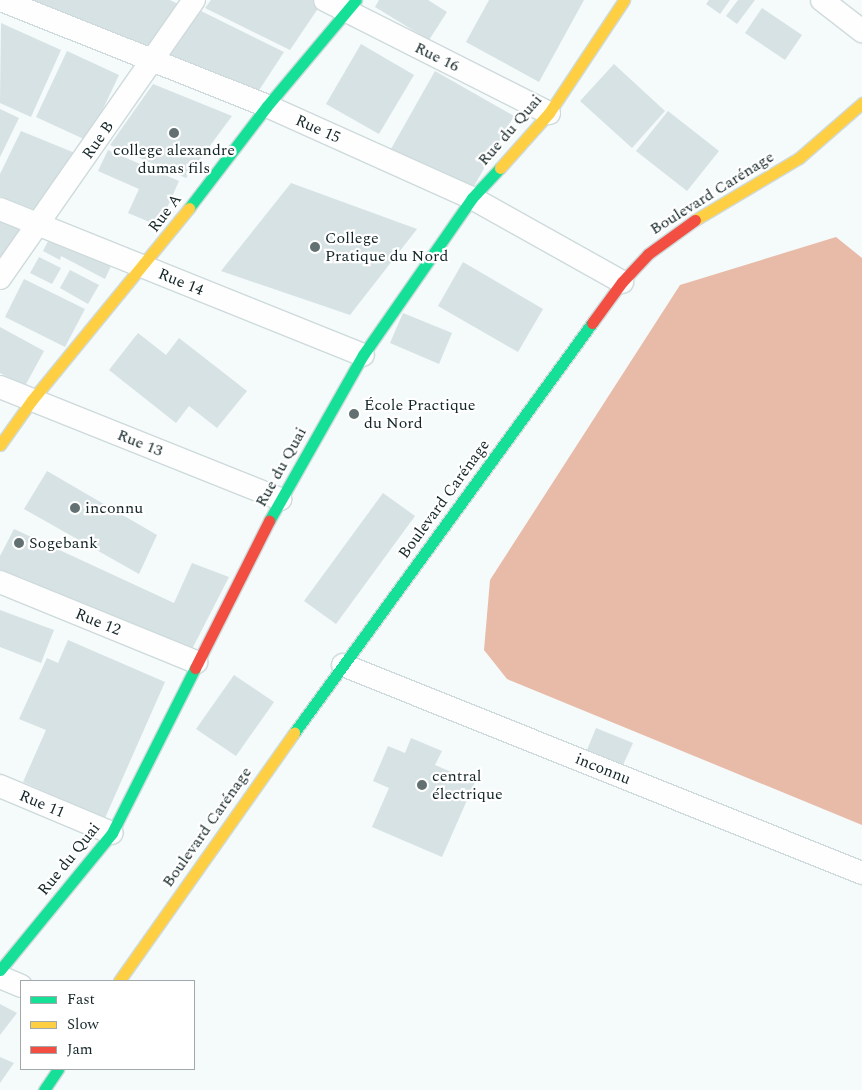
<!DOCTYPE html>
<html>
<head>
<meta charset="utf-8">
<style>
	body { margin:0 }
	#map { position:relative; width:862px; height:1090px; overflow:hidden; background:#f5fafb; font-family:Spectral,serif }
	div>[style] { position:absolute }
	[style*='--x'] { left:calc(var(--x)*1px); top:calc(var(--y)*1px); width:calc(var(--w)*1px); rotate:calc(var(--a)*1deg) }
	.water>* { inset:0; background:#e8bba8 }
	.building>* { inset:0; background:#d7e2e4 }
	.roads { filter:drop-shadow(1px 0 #cedadb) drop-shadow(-1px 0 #cedadb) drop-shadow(0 1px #cedadb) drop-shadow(0 -1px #cedadb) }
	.street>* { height:22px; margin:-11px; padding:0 11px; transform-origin:11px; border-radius:11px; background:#fefefe }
	.fast>* { height:11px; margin:-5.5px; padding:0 5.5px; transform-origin:5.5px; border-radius:5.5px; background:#16e098 }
	.slow>* { height:11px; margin:-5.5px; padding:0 5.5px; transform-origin:5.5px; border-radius:5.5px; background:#ffcf43 }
	.jam>* { height:11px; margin:-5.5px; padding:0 5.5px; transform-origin:5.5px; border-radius:5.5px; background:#f24e42 }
	.dots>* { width:14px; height:14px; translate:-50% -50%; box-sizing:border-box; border:2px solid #fff; border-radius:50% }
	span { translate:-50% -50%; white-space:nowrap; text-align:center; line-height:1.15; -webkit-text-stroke:4.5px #fff; paint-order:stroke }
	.street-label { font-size:16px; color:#142527 }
	.poi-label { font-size:16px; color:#142527 }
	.left { translate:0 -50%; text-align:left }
	.legend { position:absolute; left:20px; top:980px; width:175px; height:90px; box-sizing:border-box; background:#fff; border:1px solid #a1a8a9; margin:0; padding:6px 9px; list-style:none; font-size:15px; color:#142527 }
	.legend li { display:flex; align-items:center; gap:10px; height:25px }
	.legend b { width:25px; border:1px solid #a1a8a9 }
</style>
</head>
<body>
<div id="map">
	<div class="water">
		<i style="clip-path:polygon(836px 237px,862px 258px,862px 825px,507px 679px,484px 650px,490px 580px,680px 285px)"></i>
	</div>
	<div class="building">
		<i style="clip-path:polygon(13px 0,170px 0,178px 4px,147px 52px)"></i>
		<i style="clip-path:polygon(211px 0,314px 0,321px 4px,290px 50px,205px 8px)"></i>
		<i style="clip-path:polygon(379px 0,428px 0,447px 12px,429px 40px,375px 7px)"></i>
		<i style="clip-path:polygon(489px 0,584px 0,539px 82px,466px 42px)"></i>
		<i style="clip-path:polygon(709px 0,730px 0,720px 14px,706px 4px)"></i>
		<i style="clip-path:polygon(738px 0,755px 0,737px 24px,726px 16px)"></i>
		<i style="clip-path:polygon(762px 8px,802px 35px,785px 60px,745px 33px)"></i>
		<i style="clip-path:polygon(201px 11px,284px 52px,254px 98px,167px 58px)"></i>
		<i style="clip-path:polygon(1px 23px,61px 50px,31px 117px,0 103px)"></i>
		<i style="clip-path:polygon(361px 44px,414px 75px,379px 134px,326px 104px)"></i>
		<i style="clip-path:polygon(67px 51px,119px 75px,88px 141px,36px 117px)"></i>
		<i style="clip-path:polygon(614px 64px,665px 111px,632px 148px,580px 101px)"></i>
		<i style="clip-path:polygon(435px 71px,514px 116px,470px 193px,391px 149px)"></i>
		<i style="clip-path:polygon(153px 84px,232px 116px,186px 178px,110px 145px)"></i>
		<i style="clip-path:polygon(0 109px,19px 118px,0 157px)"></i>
		<i style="clip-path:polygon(668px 111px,719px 151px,687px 191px,636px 151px)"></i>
		<i style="clip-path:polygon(21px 131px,75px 153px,38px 211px,0 196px,0 174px)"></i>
		<i style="clip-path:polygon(108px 150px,179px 181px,159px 226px,128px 213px,139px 189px,98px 171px)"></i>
		<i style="clip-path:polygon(291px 183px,417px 229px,350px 315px,221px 271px)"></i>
		<i style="clip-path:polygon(0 213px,28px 225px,0 264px)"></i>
		<i style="clip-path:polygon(51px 235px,111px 266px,105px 279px,61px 256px,60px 260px,43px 251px)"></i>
		<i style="clip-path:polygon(39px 257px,61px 268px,52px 284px,30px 273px)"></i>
		<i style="clip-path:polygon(463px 262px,543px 309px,518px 352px,438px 306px)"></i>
		<i style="clip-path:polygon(70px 270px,99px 285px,88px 304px,60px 288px)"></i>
		<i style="clip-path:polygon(24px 279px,85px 309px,65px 347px,5px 317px)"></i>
		<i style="clip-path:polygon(403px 313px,452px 333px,439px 364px,390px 343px)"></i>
		<i style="clip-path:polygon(0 327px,44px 351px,25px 386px,0 373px)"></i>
		<i style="clip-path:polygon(138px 333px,166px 355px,179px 338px,247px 391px,217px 428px,189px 406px,176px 423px,109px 370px)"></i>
		<i style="clip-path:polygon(47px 471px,157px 535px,139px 574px,24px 509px)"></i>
		<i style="clip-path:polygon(383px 493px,415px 516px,336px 624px,304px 601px)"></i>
		<i style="clip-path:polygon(14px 529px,174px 603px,192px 563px,229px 577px,191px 651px,0 570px,0 556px)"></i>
		<i style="clip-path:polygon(0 610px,54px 630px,41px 663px,0 647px)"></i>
		<i style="clip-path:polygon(68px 640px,165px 682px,105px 818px,23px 782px,46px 730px,19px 719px,47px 658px,58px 663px)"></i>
		<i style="clip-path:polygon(234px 675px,274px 702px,236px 756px,196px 729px)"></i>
		<i style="clip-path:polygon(596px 728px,633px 743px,623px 765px,587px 750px)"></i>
		<i style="clip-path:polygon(411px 738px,442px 751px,435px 765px,475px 782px,442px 857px,372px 827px,389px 788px,373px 781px,388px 746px,405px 753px)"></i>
		<i style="clip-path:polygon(0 1004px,17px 1013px,0 1035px)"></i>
		<i style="clip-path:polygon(0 1057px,14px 1063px,0 1083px)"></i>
	</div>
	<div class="roads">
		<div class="street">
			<i style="--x:1;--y:0;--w:286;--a:21.7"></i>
			<i style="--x:267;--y:106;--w:225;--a:24.2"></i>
			<i style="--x:472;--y:198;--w:172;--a:29.2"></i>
			<i style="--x:325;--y:0;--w:251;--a:26.8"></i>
			<i style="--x:822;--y:0;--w:51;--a:37.8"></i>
			<i style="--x:0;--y:209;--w:391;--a:21.9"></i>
			<i style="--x:0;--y:278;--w:339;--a:-55.1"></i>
			<i style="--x:0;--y:387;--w:302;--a:21.8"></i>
			<i style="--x:0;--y:582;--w:212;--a:22.2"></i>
			<i style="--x:343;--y:665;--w:559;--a:21.84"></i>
			<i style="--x:0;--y:786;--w:121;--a:22.8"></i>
			<i style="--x:0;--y:977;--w:23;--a:23"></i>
		</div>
		<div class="fast">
			<i style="--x:189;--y:208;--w:128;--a:-52.6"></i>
			<i style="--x:267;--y:106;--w:138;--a:-50"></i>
			<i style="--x:269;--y:521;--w:191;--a:-60.5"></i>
			<i style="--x:363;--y:355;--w:191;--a:-55.2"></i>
			<i style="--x:472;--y:198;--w:41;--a:-47"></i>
			<i style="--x:294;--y:733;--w:507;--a:-53.99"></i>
			<i style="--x:0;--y:970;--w:177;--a:-50.7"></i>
			<i style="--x:112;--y:833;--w:185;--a:-63.3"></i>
			<i style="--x:44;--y:1090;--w:25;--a:-56"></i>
		</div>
		<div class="slow">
			<i style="--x:500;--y:168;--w:74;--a:-48.3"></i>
			<i style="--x:549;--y:113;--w:136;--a:-56.4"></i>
			<i style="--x:695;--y:220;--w:121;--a:-30.8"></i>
			<i style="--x:799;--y:158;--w:84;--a:-41.1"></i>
			<i style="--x:0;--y:445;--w:55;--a:-54.6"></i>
			<i style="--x:32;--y:400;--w:248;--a:-50.7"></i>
			<i style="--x:119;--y:981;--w:304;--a:-54.8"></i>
		</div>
		<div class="jam">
			<i style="--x:592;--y:323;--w:51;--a:-53.8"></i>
			<i style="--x:622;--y:282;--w:38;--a:-47"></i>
			<i style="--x:648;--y:254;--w:58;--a:-35.9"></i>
			<i style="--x:195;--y:668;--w:165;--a:-63.3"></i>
		</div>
	</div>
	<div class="dots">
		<i style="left:174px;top:133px;background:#637071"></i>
		<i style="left:315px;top:247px;background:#637071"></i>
		<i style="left:354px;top:414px;background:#637071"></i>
		<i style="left:75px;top:508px;background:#637071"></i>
		<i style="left:19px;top:543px;background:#637071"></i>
		<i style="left:422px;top:785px;background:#637071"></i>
	</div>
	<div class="street-label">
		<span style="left:437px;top:57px;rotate:26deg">Rue 16</span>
		<span style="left:318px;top:129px;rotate:24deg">Rue 15</span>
		<span style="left:510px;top:130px;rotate:-49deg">Rue du Quai</span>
		<span style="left:98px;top:140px;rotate:-55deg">Rue B</span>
		<span style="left:712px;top:193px;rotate:-32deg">Boulevard Carénage</span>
		<span style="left:165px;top:213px;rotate:-53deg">Rue A</span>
		<span style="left:181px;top:282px;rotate:22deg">Rue 14</span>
		<span style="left:140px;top:443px;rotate:22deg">Rue 13</span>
		<span style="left:281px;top:467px;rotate:-61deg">Rue du Quai</span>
		<span style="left:444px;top:499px;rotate:-54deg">Boulevard Carénage</span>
		<span style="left:98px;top:622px;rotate:22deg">Rue 12</span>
		<span style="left:603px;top:769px;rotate:22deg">inconnu</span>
		<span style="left:42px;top:804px;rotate:23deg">Rue 11</span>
		<span style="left:207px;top:827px;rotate:-55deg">Boulevard Carénage</span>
		<span style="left:69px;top:859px;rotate:-51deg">Rue du Quai</span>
	</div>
	<div class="poi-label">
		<span style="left:174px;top:159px">college alexandre<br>dumas fils</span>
		<span class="left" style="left:325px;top:247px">College<br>Pratique du Nord</span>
		<span class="left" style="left:364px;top:414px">École Practique<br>du Nord</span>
		<span class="left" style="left:85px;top:508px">inconnu</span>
		<span class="left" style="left:29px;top:543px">Sogebank</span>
		<span class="left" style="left:432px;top:785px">central<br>électrique</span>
	</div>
	<ul class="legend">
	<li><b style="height:6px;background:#16e098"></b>Fast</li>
	<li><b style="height:6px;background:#ffcf43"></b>Slow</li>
	<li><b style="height:6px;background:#f24e42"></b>Jam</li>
	</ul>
</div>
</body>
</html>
